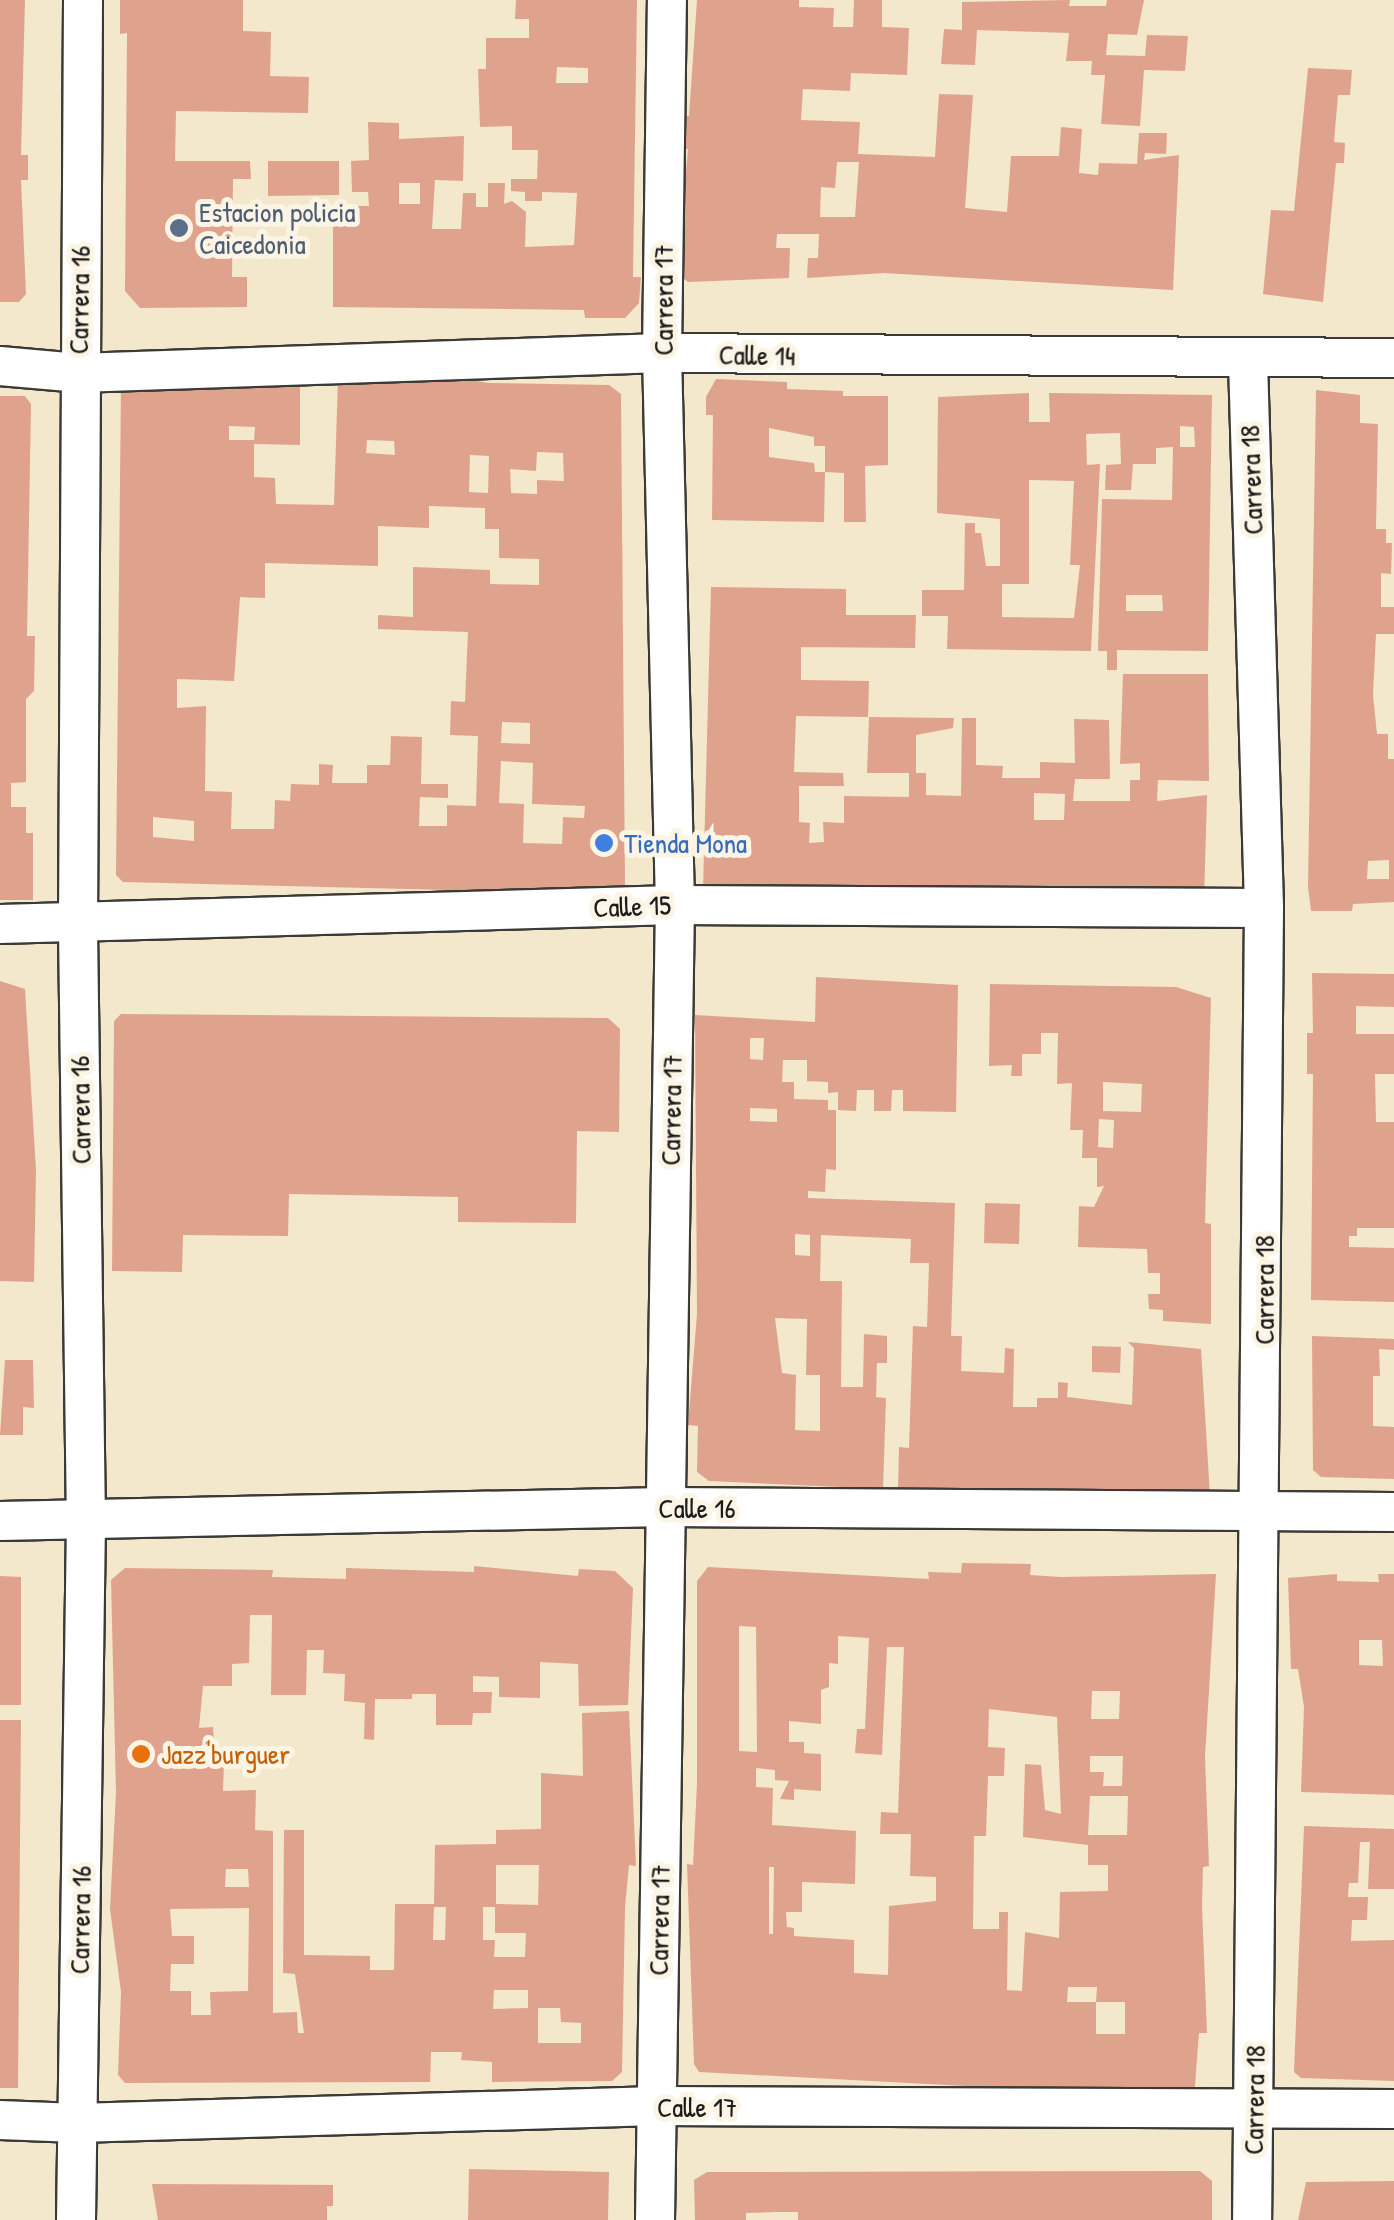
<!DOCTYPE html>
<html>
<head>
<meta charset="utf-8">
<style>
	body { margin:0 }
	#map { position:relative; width:1394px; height:2220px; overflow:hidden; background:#f3e7cc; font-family:"Patrick Hand",sans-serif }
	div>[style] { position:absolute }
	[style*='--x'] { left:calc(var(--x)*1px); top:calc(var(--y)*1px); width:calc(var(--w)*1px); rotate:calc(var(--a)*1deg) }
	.building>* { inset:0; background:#dfa38d }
	.roads { filter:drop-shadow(2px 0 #3c3a36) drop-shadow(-2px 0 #3c3a36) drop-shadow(0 2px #3c3a36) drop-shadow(0 -2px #3c3a36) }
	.minor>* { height:38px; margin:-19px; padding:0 19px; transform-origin:19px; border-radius:19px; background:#fff }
	.dots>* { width:28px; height:28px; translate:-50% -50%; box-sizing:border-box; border:5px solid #fcf5e5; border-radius:50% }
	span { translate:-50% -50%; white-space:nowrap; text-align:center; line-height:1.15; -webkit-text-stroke:10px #fcf5e5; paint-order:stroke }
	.service-label { font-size:28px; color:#4e5e75 }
	.left { translate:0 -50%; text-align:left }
	.street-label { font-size:28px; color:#1c1c1c }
	.shop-label { font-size:28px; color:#366cbe }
	.food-label { font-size:28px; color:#c56008 }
</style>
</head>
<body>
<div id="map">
	<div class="building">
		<i style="clip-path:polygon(0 0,25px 0,21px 155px,28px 155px,28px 180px,21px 180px,26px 294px,19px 302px,0 302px)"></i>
		<i style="clip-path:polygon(120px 0,243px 0,243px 31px,271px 32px,270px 76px,309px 77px,308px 113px,176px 111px,175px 161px,250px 161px,251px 179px,233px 179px,232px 277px,247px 277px,247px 307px,140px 308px,125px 291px,127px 33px,120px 34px)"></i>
		<i style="clip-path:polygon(evenodd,516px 0,637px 0,633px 277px,641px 277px,639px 303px,625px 318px,585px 318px,584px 310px,333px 307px,333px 206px,369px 206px,368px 192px,352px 192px,351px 161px,369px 160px,368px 122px,399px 123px,399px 139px,464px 136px,463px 181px,435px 180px,432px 229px,461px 229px,463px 193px,476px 193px,476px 207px,488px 207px,488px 183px,505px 183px,504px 204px,512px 201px,526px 212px,525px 247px,574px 245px,577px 193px,542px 192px,542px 201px,525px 201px,525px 192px,511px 191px,511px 179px,537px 179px,538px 150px,512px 150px,512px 126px,480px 127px,478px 69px,486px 69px,486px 38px,529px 38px,529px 19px,515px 19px,516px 0,557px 67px,588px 68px,588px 83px,556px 83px,557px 67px,516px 0,399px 183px,420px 183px,420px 204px,399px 204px,399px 183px)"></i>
		<i style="clip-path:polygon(evenodd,697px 0,799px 0,799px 7px,834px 8px,833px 27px,853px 27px,854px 0,882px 0,882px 27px,909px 28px,907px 75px,851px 73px,850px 91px,803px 89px,801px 120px,860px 122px,858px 154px,935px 157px,939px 94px,973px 95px,965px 208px,1007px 212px,1011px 156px,1059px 156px,1061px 127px,1082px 129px,1079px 173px,1098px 175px,1099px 163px,1137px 164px,1139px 133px,1167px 133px,1166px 154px,1145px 153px,1144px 160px,1179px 155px,1173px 290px,884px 273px,807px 278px,808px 258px,818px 258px,819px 234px,777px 234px,776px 248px,790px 248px,789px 278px,688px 282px,675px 272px,684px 214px,677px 214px,678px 183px,685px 183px,688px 149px,681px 149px,682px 116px,689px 116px,697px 0,837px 162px,859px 162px,855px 217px,820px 217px,821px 187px,835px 188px,837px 162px)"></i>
		<i style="clip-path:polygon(1070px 0,1069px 6px,1106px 6px,1107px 0,1144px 0,1137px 35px,1108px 34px,1106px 55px,1145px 56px,1147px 35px,1188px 36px,1185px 71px,1144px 70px,1140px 126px,1101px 124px,1105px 75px,1091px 75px,1092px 61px,1066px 61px,1069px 33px,977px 30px,975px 65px,941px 64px,944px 29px,962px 30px,962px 2px)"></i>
		<i style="clip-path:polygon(1308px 68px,1352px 70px,1350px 95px,1338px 95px,1334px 142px,1345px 143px,1344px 163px,1336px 163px,1323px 302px,1263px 294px,1271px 210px,1294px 211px)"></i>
		<i style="clip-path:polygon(268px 161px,339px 161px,339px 195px,268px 196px)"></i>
		<i style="clip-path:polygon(evenodd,443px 375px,488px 383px,609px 385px,621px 394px,625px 885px,613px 894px,123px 882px,116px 875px,121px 383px,300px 377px,300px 445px,254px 444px,254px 477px,275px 478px,276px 504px,334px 505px,338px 378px,444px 382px,443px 375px,229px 426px,255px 427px,254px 440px,229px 440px,229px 426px,443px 375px,367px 440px,394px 441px,395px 455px,366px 453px,367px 440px,443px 375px,537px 452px,563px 453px,564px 481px,537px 480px,537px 494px,511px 493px,510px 469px,536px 471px,537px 452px,443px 375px,470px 455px,489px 456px,488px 493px,469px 492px,470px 455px,443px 375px,429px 506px,485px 508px,485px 529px,499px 529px,499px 558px,539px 559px,539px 585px,490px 584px,490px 570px,413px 567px,413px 617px,378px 615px,378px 629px,468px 632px,465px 702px,451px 701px,450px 735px,478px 736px,476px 806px,447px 805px,447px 826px,419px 826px,420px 797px,448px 798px,448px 784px,421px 784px,422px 737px,391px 736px,390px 765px,367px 765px,367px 783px,332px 783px,333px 765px,319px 764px,319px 785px,291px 784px,290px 801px,275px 800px,274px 829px,231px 829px,232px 792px,205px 791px,206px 706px,177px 708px,177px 679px,234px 681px,240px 597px,265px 598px,265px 563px,378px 566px,378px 526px,429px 528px,429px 506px,443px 375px,502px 722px,530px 723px,530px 744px,501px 743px,502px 722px,443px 375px,501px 761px,533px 763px,532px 804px,585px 806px,584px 818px,563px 817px,562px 844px,523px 843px,524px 804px,499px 803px,501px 761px,443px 375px,153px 817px,194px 821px,194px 841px,153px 837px,153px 817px)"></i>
		<i style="clip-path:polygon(716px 379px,787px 382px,787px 389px,843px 391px,843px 396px,888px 396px,888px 465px,865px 466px,866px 522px,844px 522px,844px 473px,825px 472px,825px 446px,814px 446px,814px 437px,769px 428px,769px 457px,814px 463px,815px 472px,825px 472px,824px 522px,712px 520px,713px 415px,706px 415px,706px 397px)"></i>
		<i style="clip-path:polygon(evenodd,1316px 390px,1360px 395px,1360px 423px,1378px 424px,1376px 529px,1386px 529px,1386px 543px,1392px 543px,1391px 574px,1381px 573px,1381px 607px,1394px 607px,1394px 634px,1376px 634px,1373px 695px,1377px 734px,1388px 734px,1388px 759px,1394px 759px,1394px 902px,1353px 904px,1352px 911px,1311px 911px,1308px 887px,1316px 390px,1389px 860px,1389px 879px,1367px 879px,1368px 861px,1389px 860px)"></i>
		<i style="clip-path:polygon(evenodd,1029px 393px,1029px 422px,1050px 422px,1049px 393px,1212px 395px,1208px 651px,1117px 650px,1117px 670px,1107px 670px,1107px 651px,1098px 651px,1102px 499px,1172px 500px,1173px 447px,1156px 448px,1156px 464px,1133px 464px,1131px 490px,1105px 490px,1106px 465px,1121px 464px,1120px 433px,1086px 434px,1087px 465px,1100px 464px,1091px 651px,947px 649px,948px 616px,922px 616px,922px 590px,964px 590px,965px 523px,975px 523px,975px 533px,981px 533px,986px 566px,1000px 566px,1000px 519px,937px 513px,938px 397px,1029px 393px,1180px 426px,1194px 427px,1195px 447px,1180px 447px,1180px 426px,1029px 393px,1029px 480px,1074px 481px,1070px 565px,1080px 565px,1074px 618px,1002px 617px,1002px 584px,1029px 584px,1029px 480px,1029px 393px,1126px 595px,1162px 595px,1163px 611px,1126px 611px,1126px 595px)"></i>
		<i style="clip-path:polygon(0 396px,25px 396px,31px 404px,27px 636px,35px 636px,34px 691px,26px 699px,26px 782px,11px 783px,11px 807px,26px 807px,26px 833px,33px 833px,33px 900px,0 900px)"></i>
		<i style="clip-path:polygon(evenodd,711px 587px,846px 589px,846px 615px,916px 615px,915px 648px,801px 647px,801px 680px,869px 681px,868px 717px,796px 716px,794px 772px,843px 773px,844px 786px,799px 786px,799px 822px,810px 823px,809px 843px,824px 842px,823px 822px,844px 823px,844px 796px,909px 797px,909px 773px,867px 773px,869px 717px,954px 718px,953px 728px,916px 735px,916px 773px,926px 773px,926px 795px,961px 796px,962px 718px,976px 718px,976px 765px,1003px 766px,1002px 778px,1040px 778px,1040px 762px,1075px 763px,1074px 719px,1109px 720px,1110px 779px,1075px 779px,1073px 801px,1130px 801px,1130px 780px,1140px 780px,1140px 763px,1120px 764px,1123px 674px,1208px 674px,1209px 781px,1158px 780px,1157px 801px,1207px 795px,1204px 900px,703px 890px,711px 587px,1034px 793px,1065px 794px,1064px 820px,1034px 820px,1034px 793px)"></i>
		<i style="clip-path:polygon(1312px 973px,1394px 974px,1394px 1007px,1356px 1006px,1356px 1034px,1394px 1034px,1394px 1074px,1375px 1074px,1376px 1122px,1394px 1122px,1394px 1228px,1357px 1228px,1357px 1236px,1349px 1236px,1349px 1247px,1394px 1248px,1394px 1302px,1311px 1300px,1313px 1074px,1307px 1074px,1307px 1033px,1313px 1033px)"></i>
		<i style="clip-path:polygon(evenodd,816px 977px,958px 985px,956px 1112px,903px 1111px,903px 1090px,892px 1090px,891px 1111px,874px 1111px,874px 1090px,857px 1090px,856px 1111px,838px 1110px,838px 1092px,828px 1093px,828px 1082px,807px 1081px,807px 1060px,783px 1060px,782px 1082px,794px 1082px,794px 1099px,828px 1100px,828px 1110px,836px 1110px,836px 1170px,826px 1169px,825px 1192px,808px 1191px,808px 1198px,955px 1203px,951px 1336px,962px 1336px,961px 1371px,1004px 1373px,1005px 1348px,1014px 1349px,1013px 1407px,1037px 1407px,1037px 1398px,1058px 1398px,1058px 1382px,1068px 1383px,1067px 1397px,1132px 1405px,1134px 1348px,1128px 1342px,1201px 1349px,1210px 1496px,898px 1490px,899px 1447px,909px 1448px,913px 1326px,927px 1327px,929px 1263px,910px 1263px,911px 1239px,821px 1235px,820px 1281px,842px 1281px,841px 1387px,863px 1387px,864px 1334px,887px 1336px,887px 1363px,877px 1363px,876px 1397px,886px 1398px,883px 1489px,709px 1481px,697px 1472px,698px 1426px,688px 1425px,697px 1314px,695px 1015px,815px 1022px,816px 977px,750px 1038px,764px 1038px,763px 1060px,750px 1059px,750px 1038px,816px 977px,750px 1108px,777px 1109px,777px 1122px,750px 1121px,750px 1108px,816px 977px,795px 1234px,810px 1235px,810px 1256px,795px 1255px,795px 1234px,816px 977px,775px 1318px,807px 1319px,806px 1375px,820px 1375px,820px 1431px,795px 1430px,796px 1375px,782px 1373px,775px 1318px)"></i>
		<i style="clip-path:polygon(0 981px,25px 989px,36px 1170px,34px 1282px,0 1281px)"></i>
		<i style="clip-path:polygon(evenodd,990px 984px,1176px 987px,1211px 998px,1205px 1223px,1211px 1224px,1211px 1324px,1163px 1321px,1163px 1310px,1149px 1309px,1148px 1294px,1160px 1294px,1160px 1273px,1148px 1273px,1147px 1249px,1078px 1247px,1079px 1206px,1094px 1207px,1104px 1186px,1097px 1187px,1097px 1158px,1082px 1158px,1083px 1130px,1070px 1130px,1072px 1083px,1057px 1084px,1058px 1033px,1041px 1033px,1041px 1054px,1022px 1054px,1022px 1076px,1011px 1076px,1012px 1065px,989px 1066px,990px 984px,1103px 1082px,1142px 1084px,1141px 1112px,1103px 1111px,1103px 1082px,990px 984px,1099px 1119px,1114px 1120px,1113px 1148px,1098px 1147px,1099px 1119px)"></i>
		<i style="clip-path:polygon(121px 1014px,608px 1018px,620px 1029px,619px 1132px,577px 1131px,576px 1223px,458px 1222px,458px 1197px,289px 1194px,288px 1236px,183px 1235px,182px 1272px,112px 1271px,114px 1021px)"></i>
		<i style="clip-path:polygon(985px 1203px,1020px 1204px,1019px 1244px,984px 1243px)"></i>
		<i style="clip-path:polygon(1312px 1336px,1394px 1339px,1394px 1350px,1379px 1349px,1380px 1376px,1373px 1376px,1373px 1426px,1394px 1427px,1394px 1479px,1321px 1477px,1313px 1470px)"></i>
		<i style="clip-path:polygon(1092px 1346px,1121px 1347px,1120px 1373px,1092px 1372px)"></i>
		<i style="clip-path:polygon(5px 1360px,33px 1360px,34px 1408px,23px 1407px,23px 1435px,0 1435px)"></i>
		<i style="clip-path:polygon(evenodd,962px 1563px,1031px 1564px,1030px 1575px,1061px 1577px,1216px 1574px,1205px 1757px,1209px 1866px,1203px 1867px,1202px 1906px,1207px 2033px,1199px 2033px,1194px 2098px,699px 2072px,694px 2064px,687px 1864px,693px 1865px,697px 1784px,697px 1581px,708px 1567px,929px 1579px,928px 1572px,961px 1573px,962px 1563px,739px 1626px,756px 1627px,757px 1752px,739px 1751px,739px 1626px,962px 1563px,838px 1636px,869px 1638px,865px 1729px,857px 1729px,855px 1753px,882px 1755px,887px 1647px,904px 1647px,898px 1813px,881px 1812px,880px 1834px,911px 1834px,910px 1876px,936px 1877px,936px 1901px,889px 1906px,888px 1975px,854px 1973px,854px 1940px,794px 1936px,794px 1928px,787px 1927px,786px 1912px,802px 1912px,802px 1882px,855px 1884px,856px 1831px,772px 1825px,773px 1788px,756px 1787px,756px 1768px,775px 1770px,775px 1780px,789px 1781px,780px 1799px,794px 1800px,794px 1789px,821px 1791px,821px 1754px,804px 1753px,804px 1742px,789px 1742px,789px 1721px,821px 1724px,821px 1690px,829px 1687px,829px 1663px,838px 1664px,838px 1636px,962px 1563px,1092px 1691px,1120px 1691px,1119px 1719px,1091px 1719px,1092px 1691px,962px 1563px,989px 1709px,1057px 1717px,1061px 1814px,1045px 1810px,1041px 1765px,1025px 1764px,1023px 1837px,1088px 1845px,1088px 1865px,1108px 1865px,1108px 1891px,1060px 1892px,1059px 1938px,1025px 1932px,1022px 1991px,1007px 1990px,1008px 1912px,999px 1912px,999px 1929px,973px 1929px,974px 1836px,986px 1836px,988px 1776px,1004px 1776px,1005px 1748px,988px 1747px,989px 1709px,962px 1563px,1090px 1756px,1123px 1756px,1122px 1786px,1103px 1786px,1104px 1772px,1090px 1772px,1090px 1756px,962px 1563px,1090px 1796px,1128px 1796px,1127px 1835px,1088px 1835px,1090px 1796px,962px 1563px,769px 1867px,774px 1867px,773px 1934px,769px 1934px,769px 1867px,962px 1563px,1068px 1987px,1097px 1987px,1096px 2002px,1067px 2002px,1068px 1987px,962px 1563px,1096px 2002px,1125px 2002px,1125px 2034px,1096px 2034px,1096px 2002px)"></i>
		<i style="clip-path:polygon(evenodd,474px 1566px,578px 1576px,579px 1569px,615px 1571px,633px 1588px,628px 1705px,579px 1706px,578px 1664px,540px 1662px,540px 1698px,499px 1697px,499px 1677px,473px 1676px,473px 1692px,492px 1692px,491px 1713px,473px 1713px,472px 1725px,436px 1725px,436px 1694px,412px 1694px,412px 1699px,375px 1699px,374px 1740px,364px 1739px,365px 1703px,344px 1701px,345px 1674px,323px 1673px,324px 1650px,307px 1650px,306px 1695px,271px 1695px,272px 1615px,250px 1615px,249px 1663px,232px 1664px,232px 1686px,203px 1686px,199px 1728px,213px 1727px,214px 1745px,201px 1745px,200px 1764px,224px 1763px,223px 1791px,256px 1790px,255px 1830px,273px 1831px,273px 2013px,297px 2012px,298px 2033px,304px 2033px,295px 1974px,283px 1973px,284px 1830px,304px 1830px,304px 1955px,370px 1956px,370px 1970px,394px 1970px,395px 1904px,434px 1904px,435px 1845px,496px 1844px,496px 1830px,541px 1829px,541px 1773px,583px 1776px,582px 1713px,629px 1711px,636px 1866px,629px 1865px,625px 1907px,622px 2072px,612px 2081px,492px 2082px,492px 2062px,461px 2060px,462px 2052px,431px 2052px,430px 2082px,125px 2083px,118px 2075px,121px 1992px,110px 1909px,116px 1792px,111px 1580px,125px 1568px,273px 1570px,272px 1577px,346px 1579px,346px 1568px,474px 1572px,474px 1566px,496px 1865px,539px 1865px,538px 1905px,496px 1904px,496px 1865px,474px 1566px,226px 1869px,248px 1869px,249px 1887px,225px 1887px,226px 1869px,474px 1566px,434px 1907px,446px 1907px,445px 1940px,433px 1940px,434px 1907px,474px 1566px,483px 1907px,495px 1907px,495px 1933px,526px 1933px,525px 1957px,494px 1957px,495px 1940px,483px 1940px,483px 1907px,474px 1566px,249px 1908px,248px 1991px,210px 1992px,211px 2015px,191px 2015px,191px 1991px,170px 1991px,171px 1964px,194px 1964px,194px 1936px,172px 1936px,170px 1909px,249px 1908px,474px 1566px,494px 1990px,528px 1990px,528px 2008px,493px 2009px,494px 1990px,474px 1566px,538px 2008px,560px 2008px,561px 2022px,581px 2023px,581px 2043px,538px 2043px,538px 2008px)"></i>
		<i style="clip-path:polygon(evenodd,1337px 1574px,1337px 1581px,1379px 1582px,1378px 1574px,1394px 1574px,1394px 1795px,1301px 1792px,1304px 1707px,1298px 1669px,1291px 1669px,1288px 1578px,1337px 1574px,1359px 1640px,1382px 1640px,1383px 1666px,1359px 1665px,1359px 1640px)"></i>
		<i style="clip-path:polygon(0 1576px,21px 1577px,21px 1705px,0 1705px)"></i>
		<i style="clip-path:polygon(0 1720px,21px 1720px,18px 2088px,0 2088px)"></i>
		<i style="clip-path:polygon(1304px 1826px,1394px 1829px,1394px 1889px,1368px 1889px,1370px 1842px,1360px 1842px,1358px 1883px,1349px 1883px,1348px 1897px,1368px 1897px,1367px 1920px,1352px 1920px,1351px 1941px,1394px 1940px,1394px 2081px,1301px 2078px,1294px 2072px)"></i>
		<i style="clip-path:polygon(469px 2169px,609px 2172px,608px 2220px,468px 2220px)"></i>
		<i style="clip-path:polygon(1200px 2171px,1212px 2181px,1212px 2220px,798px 2220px,798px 2212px,776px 2212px,746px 2213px,746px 2220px,695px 2220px,694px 2180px,707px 2172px)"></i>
		<i style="clip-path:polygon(1394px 2181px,1394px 2220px,1298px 2220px,1306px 2182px)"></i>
		<i style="clip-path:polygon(152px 2184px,333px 2185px,333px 2206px,327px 2206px,327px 2220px,158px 2220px)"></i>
	</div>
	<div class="roads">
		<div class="minor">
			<i style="--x:1248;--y:361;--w:547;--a:88.32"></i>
			<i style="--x:1264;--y:908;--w:1312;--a:90.52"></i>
			<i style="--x:0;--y:366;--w:78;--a:5.1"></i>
			<i style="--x:78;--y:373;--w:584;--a:-1.96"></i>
			<i style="--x:662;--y:353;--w:732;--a:0.39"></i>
			<i style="--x:0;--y:924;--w:675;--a:-1.61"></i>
			<i style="--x:675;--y:905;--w:589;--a:0.29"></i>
			<i style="--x:0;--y:1521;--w:665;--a:-1.21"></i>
			<i style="--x:665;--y:1507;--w:729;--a:0.39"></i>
			<i style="--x:0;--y:2120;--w:77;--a:2.2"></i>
			<i style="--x:77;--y:2123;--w:580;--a:-1.68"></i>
			<i style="--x:657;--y:2106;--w:737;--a:0.23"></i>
			<i style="--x:76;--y:2220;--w:696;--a:-89.18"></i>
			<i style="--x:86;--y:1524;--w:598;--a:-90.77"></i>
			<i style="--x:78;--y:926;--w:926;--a:-89.69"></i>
			<i style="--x:655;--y:2220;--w:1315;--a:-89.13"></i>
			<i style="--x:675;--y:905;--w:552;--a:-91.35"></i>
			<i style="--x:662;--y:353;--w:353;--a:-89.2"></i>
		</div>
	</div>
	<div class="dots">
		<i style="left:179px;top:228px;background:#5c6f8a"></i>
		<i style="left:604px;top:843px;background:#3f7fe0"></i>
		<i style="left:141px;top:1754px;background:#e8710a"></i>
	</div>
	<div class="service-label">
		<span class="left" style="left:199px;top:228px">Estacion policia<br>Caicedonia</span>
	</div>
	<div class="street-label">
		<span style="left:79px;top:300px;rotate:-89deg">Carrera 16</span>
		<span style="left:663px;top:300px;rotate:-90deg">Carrera 17</span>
		<span style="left:757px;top:355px;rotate:1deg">Calle 14</span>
		<span style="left:1251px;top:480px;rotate:-92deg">Carrera 18</span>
		<span style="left:632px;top:906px;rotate:-2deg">Calle 15</span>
		<span style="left:80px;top:1110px;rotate:-91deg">Carrera 16</span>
		<span style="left:671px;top:1110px;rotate:-89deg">Carrera 17</span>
		<span style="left:1264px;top:1290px;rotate:-90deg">Carrera 18</span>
		<span style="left:697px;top:1508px">Calle 16</span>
		<span style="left:80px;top:1920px;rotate:-89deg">Carrera 16</span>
		<span style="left:659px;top:1920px;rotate:-89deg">Carrera 17</span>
		<span style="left:1254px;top:2100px;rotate:-89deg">Carrera 18</span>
		<span style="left:697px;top:2107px">Calle 17</span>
	</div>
	<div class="shop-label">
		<span class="left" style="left:624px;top:843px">Tienda Mona</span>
	</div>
	<div class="food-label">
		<span class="left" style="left:161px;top:1754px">Jazz'burguer</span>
	</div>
</div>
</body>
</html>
